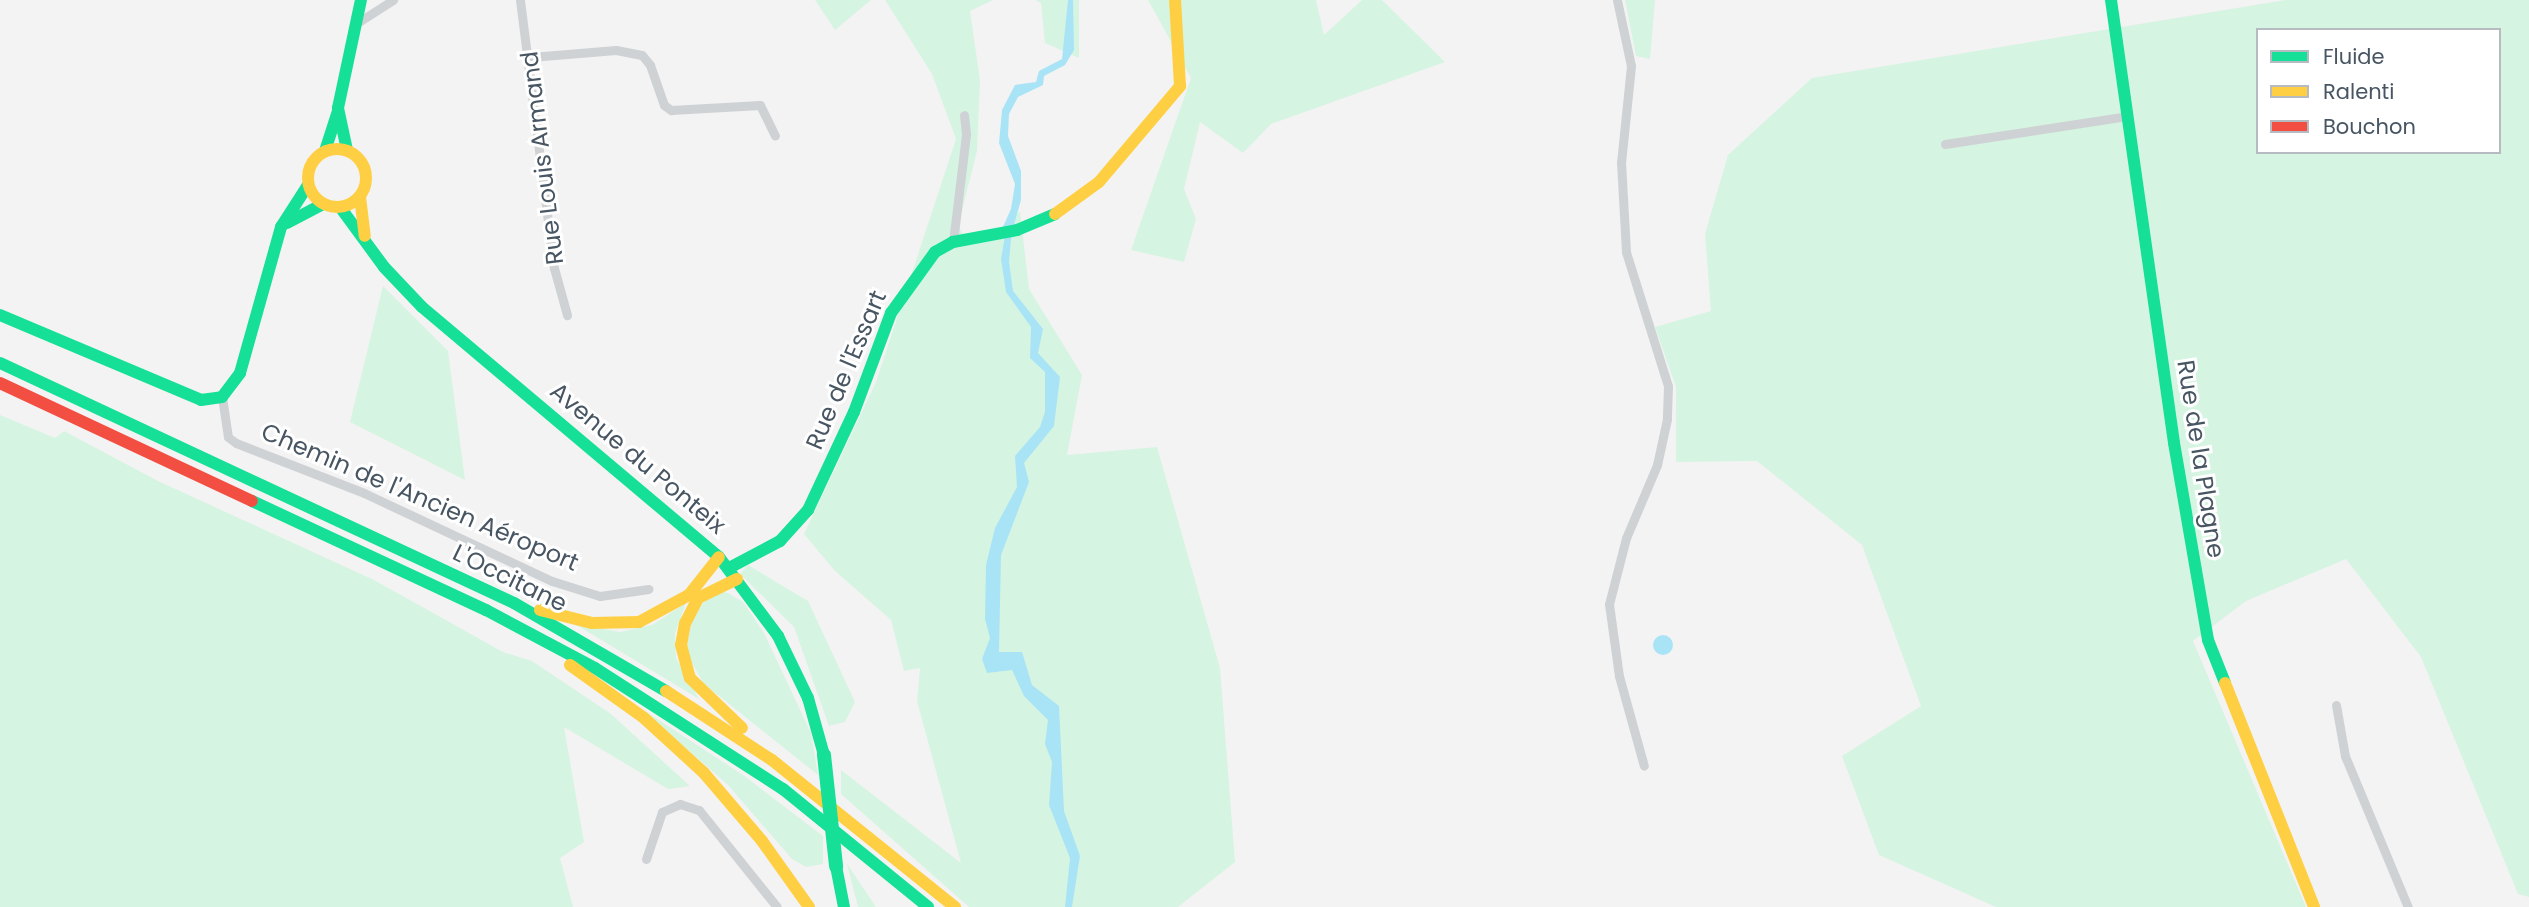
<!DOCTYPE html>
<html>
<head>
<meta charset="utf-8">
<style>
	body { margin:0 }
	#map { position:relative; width:2529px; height:907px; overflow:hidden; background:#f4f3f3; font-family:Poppins,sans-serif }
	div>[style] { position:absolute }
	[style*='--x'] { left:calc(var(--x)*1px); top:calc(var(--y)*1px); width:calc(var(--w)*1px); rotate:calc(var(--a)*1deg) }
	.green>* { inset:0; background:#d6f4e2 }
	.water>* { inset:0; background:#a8e4f6 }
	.round { border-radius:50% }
	.street>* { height:9px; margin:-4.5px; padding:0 4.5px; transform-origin:4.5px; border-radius:4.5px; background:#cfd2d4 }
	.fast>* { height:12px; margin:-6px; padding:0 6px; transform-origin:6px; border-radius:6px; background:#16e098 }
	.slow>* { height:12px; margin:-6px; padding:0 6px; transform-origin:6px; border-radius:6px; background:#ffcf43 }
	.slow>.ring { margin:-6px; padding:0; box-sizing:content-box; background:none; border:12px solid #ffcf43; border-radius:50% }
	.jam>* { height:12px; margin:-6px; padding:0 6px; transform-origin:6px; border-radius:6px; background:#f24e42 }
	.fast-bridge>* { height:14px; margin:-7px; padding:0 7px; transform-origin:7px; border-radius:7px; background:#16e098 }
	span { translate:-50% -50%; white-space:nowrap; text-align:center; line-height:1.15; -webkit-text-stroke:6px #fff; paint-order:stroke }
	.street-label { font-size:24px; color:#485663 }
	.legend { position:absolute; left:2256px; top:28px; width:245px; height:126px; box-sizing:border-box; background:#fff; border:2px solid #b6bbc1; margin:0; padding:9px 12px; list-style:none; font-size:21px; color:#485663 }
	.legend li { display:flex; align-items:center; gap:14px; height:35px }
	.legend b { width:35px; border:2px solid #b6bbc1 }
</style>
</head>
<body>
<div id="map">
	<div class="green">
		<i style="clip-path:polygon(815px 0,871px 0,835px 30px)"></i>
		<i style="clip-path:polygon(885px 0,993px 0,970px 11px,980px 80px,977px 151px,958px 226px,970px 244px,992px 240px,1020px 211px,1029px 289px,1082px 375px,1067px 455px,1157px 447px,1220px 668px,1235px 862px,1178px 907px,969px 907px,841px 794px,841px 770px,961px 863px,917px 701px,920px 668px,904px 671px,891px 620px,835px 571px,804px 534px,876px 382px,956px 139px,932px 74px)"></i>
		<i style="clip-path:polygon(1035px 0,1079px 0,1079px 58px,1045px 43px,1041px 3px)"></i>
		<i style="clip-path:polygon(1148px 0,1316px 0,1324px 35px,1362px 0,1382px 0,1445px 62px,1271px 124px,1243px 153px,1200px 122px,1184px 189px,1196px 219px,1184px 262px,1131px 250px,1191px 78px)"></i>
		<i style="clip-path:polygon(1625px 0,1655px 0,1650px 59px,1636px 56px)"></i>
		<i style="clip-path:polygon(evenodd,2285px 0,2529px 0,2529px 897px,2518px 894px,2421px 657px,2346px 559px,2246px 601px,2193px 641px,2306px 907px,1996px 907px,1879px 855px,1842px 756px,1921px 706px,1862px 545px,1757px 461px,1676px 462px,1676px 387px,1655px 327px,1711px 311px,1705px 234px,1728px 155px,1812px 78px,2285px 0,2258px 30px,2499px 30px,2499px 152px,2258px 152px,2258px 30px)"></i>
		<i style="clip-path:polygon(383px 286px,448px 351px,465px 480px,350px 422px)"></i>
		<i style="clip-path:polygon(0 415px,55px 438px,64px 431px,158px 481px,374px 580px,503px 652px,532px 661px,611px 714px,690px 786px,668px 789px,564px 727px,584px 842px,560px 858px,573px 907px,0 907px)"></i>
		<i style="clip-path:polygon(748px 565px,808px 601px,855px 702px,845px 722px,829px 726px,794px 627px,740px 574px)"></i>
		<i style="clip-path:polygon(714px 591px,728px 593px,743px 602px,764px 633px,811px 733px,818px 775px,704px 684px,693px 665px,686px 651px,693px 614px)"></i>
		<i style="clip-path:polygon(686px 603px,675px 633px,676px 658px,699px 699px,575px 624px,620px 632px,652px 625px)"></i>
		<i style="clip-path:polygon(639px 707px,743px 775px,823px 836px,823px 864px,806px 867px,792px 859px,728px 785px)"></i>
		<i style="clip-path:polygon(847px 864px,876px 907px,858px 907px)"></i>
	</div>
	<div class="water">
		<i style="clip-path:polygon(1068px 0,1073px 0,1074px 50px,1065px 65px,1044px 76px,1043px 85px,1018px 97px,1009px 114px,1008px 136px,1021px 171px,1021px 200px,1013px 228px,1002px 229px,1011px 209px,1015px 184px,999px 143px,1002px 110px,1015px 85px,1036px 82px,1039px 71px,1062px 59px)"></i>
		<i style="clip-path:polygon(1005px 236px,1015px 236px,1011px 238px,1009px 262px,1013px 291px,1043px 329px,1038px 353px,1060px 377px,1054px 426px,1024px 463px,1029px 482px,1001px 555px,999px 652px,1022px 652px,1032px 685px,1059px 706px,1064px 811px,1080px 856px,1072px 907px,1065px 907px,1070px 858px,1049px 805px,1052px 762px,1045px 744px,1048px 720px,1024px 696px,1012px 670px,987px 673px,982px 659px,990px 638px,985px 619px,986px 565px,995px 528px,1017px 487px,1015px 456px,1040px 427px,1045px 412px,1045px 372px,1030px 358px,1031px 327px,1006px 292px,1001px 259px)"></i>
		<i class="round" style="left:1653px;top:635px;width:20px;height:20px"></i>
	</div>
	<div class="street">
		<i style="--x:520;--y:0;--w:270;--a:82.8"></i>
		<i style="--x:554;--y:268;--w:49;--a:74.5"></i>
		<i style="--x:1617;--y:0;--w:67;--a:78"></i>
		<i style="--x:1631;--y:66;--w:97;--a:95.9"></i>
		<i style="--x:1621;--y:162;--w:90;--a:86.8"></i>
		<i style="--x:1626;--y:252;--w:140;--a:72.6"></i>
		<i style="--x:1668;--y:386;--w:33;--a:92"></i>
		<i style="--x:1667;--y:419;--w:47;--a:102.3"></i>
		<i style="--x:1657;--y:465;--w:79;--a:113"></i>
		<i style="--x:1626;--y:538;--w:68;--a:104.4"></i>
		<i style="--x:1609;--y:604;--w:73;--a:82.1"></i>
		<i style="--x:1619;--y:676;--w:93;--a:74.5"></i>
		<i style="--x:357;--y:23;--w:43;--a:-32.6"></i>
		<i style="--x:531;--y:57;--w:85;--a:-4.7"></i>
		<i style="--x:616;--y:50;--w:26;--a:11"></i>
		<i style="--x:642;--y:55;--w:13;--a:51"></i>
		<i style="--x:650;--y:65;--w:42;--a:70.7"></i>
		<i style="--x:664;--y:105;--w:9;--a:36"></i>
		<i style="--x:671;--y:110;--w:89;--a:-3.2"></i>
		<i style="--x:760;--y:105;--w:34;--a:64"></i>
		<i style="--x:1945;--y:144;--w:184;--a:-8.7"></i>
		<i style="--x:953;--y:242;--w:109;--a:-83.1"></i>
		<i style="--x:966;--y:134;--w:19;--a:-96"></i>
		<i style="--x:222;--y:397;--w:40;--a:81.5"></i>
		<i style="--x:228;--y:437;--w:10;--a:37"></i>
		<i style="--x:236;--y:443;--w:137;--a:21.3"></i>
		<i style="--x:364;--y:493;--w:208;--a:25.1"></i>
		<i style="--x:552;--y:581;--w:50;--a:17.4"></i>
		<i style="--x:600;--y:596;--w:49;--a:-8.3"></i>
		<i style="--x:2336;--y:705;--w:52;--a:80"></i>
		<i style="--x:2345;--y:756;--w:164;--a:67.4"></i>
		<i style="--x:646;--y:859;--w:50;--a:-71.2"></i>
		<i style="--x:662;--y:812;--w:20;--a:-24"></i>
		<i style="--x:680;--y:804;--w:20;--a:18"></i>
		<i style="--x:699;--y:810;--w:124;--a:51.2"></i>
	</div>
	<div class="fast">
		<i style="--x:2111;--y:0;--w:447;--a:81.9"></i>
		<i style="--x:2174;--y:443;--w:200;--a:80.2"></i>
		<i style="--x:2208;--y:640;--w:46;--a:68.4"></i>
		<i style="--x:347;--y:150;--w:43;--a:-102.1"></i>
		<i style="--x:338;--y:108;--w:110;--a:-78"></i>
		<i style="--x:325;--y:151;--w:40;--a:-72"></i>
		<i style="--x:340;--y:207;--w:74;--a:53.7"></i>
		<i style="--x:384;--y:267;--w:55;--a:46.5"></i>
		<i style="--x:422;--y:307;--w:388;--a:40.1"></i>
		<i style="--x:719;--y:557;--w:99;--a:53.2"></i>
		<i style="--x:778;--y:636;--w:69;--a:64.2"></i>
		<i style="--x:808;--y:698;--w:59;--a:74.3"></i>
		<i style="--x:287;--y:223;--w:41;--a:-27.8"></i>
		<i style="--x:0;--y:315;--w:218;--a:22.9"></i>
		<i style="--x:201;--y:400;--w:21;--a:-8"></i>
		<i style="--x:222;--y:397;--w:30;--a:-53"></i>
		<i style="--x:240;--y:373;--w:152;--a:-74.3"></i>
		<i style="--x:281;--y:227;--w:50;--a:-57.3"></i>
		<i style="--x:0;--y:363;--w:567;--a:25.03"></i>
		<i style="--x:514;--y:603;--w:176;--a:30.1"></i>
		<i style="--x:252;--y:501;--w:258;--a:25"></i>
		<i style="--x:486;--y:610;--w:123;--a:28"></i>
		<i style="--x:595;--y:668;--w:224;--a:32.8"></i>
		<i style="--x:783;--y:789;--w:187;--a:39.1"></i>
		<i style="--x:729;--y:568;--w:58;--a:-27.9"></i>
		<i style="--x:780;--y:541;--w:42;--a:-47.9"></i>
		<i style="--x:808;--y:510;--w:108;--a:-64.9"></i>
		<i style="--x:854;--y:412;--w:106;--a:-69.5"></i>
		<i style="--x:891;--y:313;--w:75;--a:-54.2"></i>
		<i style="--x:935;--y:252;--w:21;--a:-29"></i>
		<i style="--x:953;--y:242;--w:65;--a:-10.6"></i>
		<i style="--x:1017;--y:230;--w:41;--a:-22.8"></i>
		<i style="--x:836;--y:866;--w:42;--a:79"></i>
	</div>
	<div class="slow">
		<i class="ring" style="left:308px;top:149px;width:46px;height:46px"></i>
		<i style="--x:360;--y:197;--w:39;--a:83"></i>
		<i style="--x:1055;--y:214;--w:54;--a:-36"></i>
		<i style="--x:1099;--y:182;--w:126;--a:-49.8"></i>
		<i style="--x:1180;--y:86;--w:86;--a:-93.3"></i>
		<i style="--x:737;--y:579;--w:43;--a:154"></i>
		<i style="--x:698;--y:598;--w:28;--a:117"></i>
		<i style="--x:685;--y:623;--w:22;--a:100"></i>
		<i style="--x:681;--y:645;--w:34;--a:75"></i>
		<i style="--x:690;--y:678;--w:72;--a:43.9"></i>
		<i style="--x:540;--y:610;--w:54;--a:14"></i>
		<i style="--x:592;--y:623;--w:47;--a:-1.2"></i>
		<i style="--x:639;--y:622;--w:57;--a:-28.4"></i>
		<i style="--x:689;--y:595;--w:48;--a:-51.7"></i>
		<i style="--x:570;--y:665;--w:91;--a:35.6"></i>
		<i style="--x:644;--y:718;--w:81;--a:42.5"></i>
		<i style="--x:704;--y:773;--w:89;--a:49.5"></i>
		<i style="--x:762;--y:841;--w:81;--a:54.5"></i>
		<i style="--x:2225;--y:683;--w:241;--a:68.3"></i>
		<i style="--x:666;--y:691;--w:126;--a:33.1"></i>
		<i style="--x:772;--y:760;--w:235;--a:38.8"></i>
	</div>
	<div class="jam">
		<i style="--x:0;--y:383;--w:278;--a:25.1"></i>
	</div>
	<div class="fast-bridge">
		<i style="--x:824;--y:755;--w:112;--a:83.8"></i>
	</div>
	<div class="street-label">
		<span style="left:542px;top:158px;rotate:-97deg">Rue Louis Armand</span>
		<span style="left:846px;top:370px;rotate:-67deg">Rue de l'Essart</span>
		<span style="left:638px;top:458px;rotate:40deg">Avenue du Ponteix</span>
		<span style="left:2201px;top:459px;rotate:81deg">Rue de la Plagne</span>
		<span style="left:420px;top:497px;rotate:23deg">Chemin de l'Ancien Aéroport</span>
		<span style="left:510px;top:578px;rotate:26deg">L'Occitane</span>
	</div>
	<ul class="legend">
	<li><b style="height:9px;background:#16e098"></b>Fluide</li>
	<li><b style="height:9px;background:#ffcf43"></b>Ralenti</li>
	<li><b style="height:9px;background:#f24e42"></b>Bouchon</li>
	</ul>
</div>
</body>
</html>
